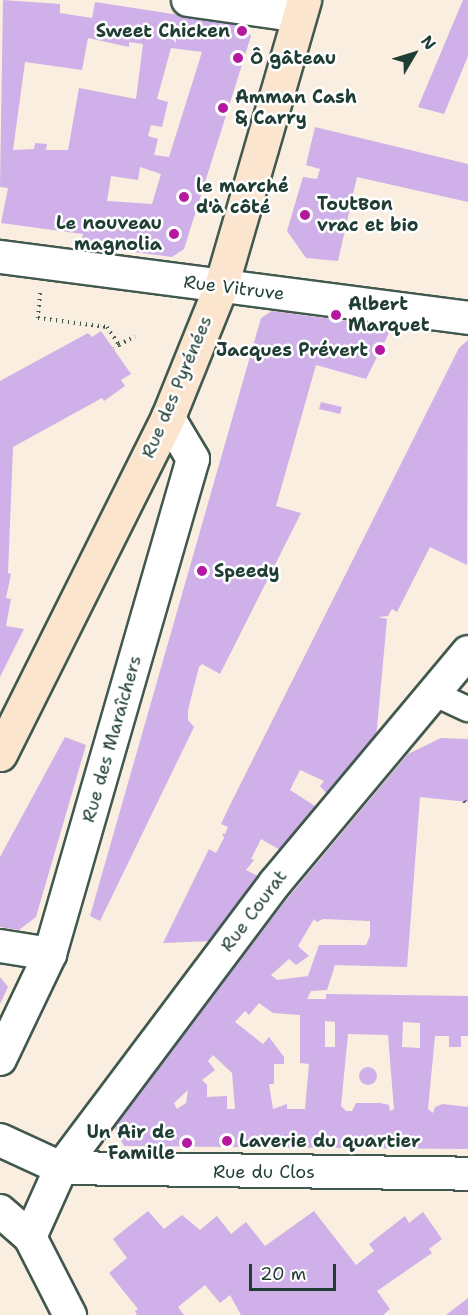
<!DOCTYPE html>
<html>
<head>
<meta charset="utf-8">
<style>
	body { margin:0 }
	#map { position:relative; width:468px; height:1315px; overflow:hidden; background:#f9eedf; font-family:"Shantell Sans",sans-serif }
	div>[style] { position:absolute }
	[style*='--x'] { left:calc(var(--x)*1px); top:calc(var(--y)*1px); width:calc(var(--w)*1px); rotate:calc(var(--a)*1deg) }
	.building>* { inset:0; background:#cfb0e8 }
	.round { border-radius:50% }
	.path>* { height:4px; margin-top:-2px; transform-origin:0; background:repeating-linear-gradient(90deg,#40584e 0 1.5px,transparent 0 6px) }
	.roads { filter:drop-shadow(2px 0 #40584e) drop-shadow(-2px 0 #40584e) drop-shadow(0 2px #40584e) drop-shadow(0 -2px #40584e) }
	.pedestrian>* { height:24px; margin:-12px; padding:0 12px; transform-origin:12px; border-radius:12px; background:#fff }
	.minor>* { height:32px; margin:-16px; padding:0 16px; transform-origin:16px; border-radius:16px; background:#fff }
	.secondary>* { height:33px; margin:-16.5px; padding:0 16.5px; transform-origin:16.5px; border-radius:16.5px; background:#fbe5cf }
	.dots>* { width:16px; height:16px; translate:-50% -50%; box-sizing:border-box; border:3px solid #fff; border-radius:50% }
	span { translate:-50% -50%; white-space:nowrap; text-align:center; line-height:1.15; -webkit-text-stroke:5px #fff; paint-order:stroke }
	.poi-label { font-size:18px; color:#1f3d34; font-weight:700 }
	.right { translate:-100% -50%; text-align:right }
	.left { translate:0 -50%; text-align:left }
	.street-label { font-size:18px; color:#1f3d34 }
	.north { position:absolute; left:384px; top:24px; width:60px; height:60px; -webkit-text-stroke:4px #fff; paint-order:stroke; rotate:52deg; font-size:16px; font-weight:700; line-height:24px; text-align:center; color:#1f3d34 }
	.north::after { content:''; display:block; margin:auto; width:21px; height:27px; background:#1f3d34; clip-path:polygon(50% 0,100% 100%,50% 72%,0 100%) }
	.scale { position:absolute; left:249px; top:1264px; width:87px; height:27px; box-sizing:border-box; border:3px solid #1f3d34; border-top:0; padding-left:8px; font-size:18px; line-height:21px; white-space:nowrap; color:#1f3d34; -webkit-text-stroke:4px #fff; paint-order:stroke }
</style>
</head>
<body>
<div id="map">
	<div class="building">
		<i style="clip-path:polygon(evenodd,3px 0,60px 4px,60px 13px,92px 18px,95px 2px,244px 25px,251px 36px,184px 249px,172px 257px,81px 245px,83px 234px,1px 223px,8px 188px,0 187px,3px 0,88px 38px,129px 47px,129px 42px,143px 44px,136px 99px,79px 88px,68px 150px,46px 150px,47px 144px,35px 143px,34px 149px,13px 150px,25px 62px,82px 70px,88px 38px,3px 0,171px 48px,202px 52px,169px 157px,154px 155px,158px 139px,148px 136px,151px 125px,162px 127px,168px 102px,157px 99px,171px 48px,3px 0,140px 167px,161px 174px,152px 204px,107px 201px,111px 176px,138px 180px,140px 167px)"></i>
		<i style="clip-path:polygon(463px 0,468px 0,468px 56px,444px 114px,418px 107px)"></i>
		<i style="clip-path:polygon(315px 127px,468px 164px,468px 202px,357px 177px,338px 261px,306px 258px,287px 231px,303px 177px,317px 179px,320px 169px,306px 165px)"></i>
		<i style="clip-path:polygon(272px 311px,392px 327px,366px 379px,316px 365px,276px 506px,301px 513px,220px 674px,202px 664px,199px 667px,188px 710px,188px 720px,194px 727px,100px 921px,90px 916px,261px 318px)"></i>
		<i style="clip-path:polygon(101px 331px,131px 374px,121px 380px,125px 386px,104px 401px,102px 398px,13px 447px,8px 573px,11px 574px,6px 598px,11px 599px,6px 626px,24px 629px,0 677px,0 381px,88px 333px,92px 337px)"></i>
		<i style="clip-path:polygon(468px 340px,467px 565px,430px 547px,397px 612px,392px 609px,388px 616px,378px 617px,387px 619px,376px 739px,328px 795px,320px 786px,324px 781px,300px 770px,290px 790px,318px 808px,282px 851px,261px 839px,251px 859px,254px 860px,246px 870px,260px 877px,211px 941px,163px 943px,209px 849px,216px 853px,224px 838px,222px 833px,225px 834px,228px 827px,221px 824px,229px 807px,459px 348px)"></i>
		<i style="clip-path:polygon(321px 402px,342px 407px,340px 414px,319px 409px)"></i>
		<i style="clip-path:polygon(65px 737px,86px 745px,36px 917px,19px 930px,0 927px,0 857px)"></i>
		<i style="clip-path:polygon(evenodd,441px 738px,468px 739px,468px 802px,420px 797px,407px 967px,335px 965px,327px 990px,311px 991px,307px 999px,326px 999px,326px 994px,468px 996px,468px 1036px,461px 1036px,461px 1047px,449px 1047px,449px 1036px,435px 1036px,428px 1109px,433px 1113px,435px 1107px,443px 1104px,468px 1107px,468px 1149px,124px 1146px,114px 1126px,286px 900px,408px 754px,441px 738px,314px 919px,317px 922px,323px 919px,370px 921px,370px 936px,366px 945px,319px 945px,308px 976px,277px 980px,271px 975px,289px 959px,296px 965px,309px 956px,298px 946px,314px 919px,441px 738px,259px 1003px,273px 1013px,300px 1015px,300px 1063px,309px 1064px,305px 1109px,287px 1109px,287px 1104px,273px 1109px,269px 1084px,274px 1084px,274px 1064px,284px 1064px,284px 1057px,269px 1037px,263px 1044px,235px 1022px,245px 1011px,249px 1015px,259px 1003px,441px 738px,325px 1021px,335px 1022px,335px 1047px,325px 1047px,325px 1021px,441px 738px,403px 1022px,420px 1023px,420px 1048px,402px 1047px,403px 1022px,441px 738px,348px 1034px,388px 1035px,394px 1109px,390px 1111px,389px 1105px,380px 1103px,356px 1103px,352px 1111px,346px 1111px,341px 1106px,348px 1034px,441px 738px,213px 1055px,232px 1073px,235px 1109px,227px 1109px,227px 1096px,207px 1097px,207px 1085px,202px 1080px,215px 1070px,208px 1061px,213px 1055px,441px 738px,188px 1090px,186px 1103px,177px 1109px,174px 1103px,188px 1090px)"></i>
		<i style="clip-path:polygon(0 977px,8px 987px,0 1004px)"></i>
		<i class="round" style="left:359px;top:1067px;width:18px;height:18px"></i>
		<i style="clip-path:polygon(148px 1211px,164px 1229px,182px 1215px,200px 1230px,217px 1216px,231px 1234px,246px 1222px,265px 1246px,314px 1211px,356px 1265px,374px 1251px,369px 1244px,405px 1216px,409px 1223px,423px 1212px,442px 1239px,429px 1249px,432px 1253px,377px 1291px,390px 1309px,383px 1315px,241px 1315px,230px 1295px,220px 1303px,205px 1285px,178px 1307px,184px 1315px,137px 1315px,135px 1311px,138px 1309px,109px 1273px,127px 1258px,113px 1239px)"></i>
		<i style="clip-path:polygon(468px 1298px,468px 1315px,446px 1315px)"></i>
	</div>
	<div class="path">
		<i style="--x:40;--y:293;--w:25;--a:95"></i>
		<i style="--x:38;--y:318;--w:70;--a:7.4"></i>
		<i style="--x:107;--y:327;--w:22;--a:56"></i>
		<i style="--x:119;--y:345;--w:6;--a:149"></i>
		<i style="--x:119;--y:345;--w:18;--a:-29"></i>
		<i style="--x:464;--y:801;--w:6;--a:51"></i>
	</div>
	<div class="roads">
		<div class="pedestrian">
			<i style="--x:433;--y:693;--w:38;--a:25"></i>
		</div>
		<div class="minor">
			<i style="--x:188;--y:0;--w:113;--a:8.1"></i>
			<i style="--x:0;--y:257;--w:472;--a:7.4"></i>
			<i style="--x:0;--y:946;--w:51;--a:9.1"></i>
			<i style="--x:0;--y:1059;--w:116;--a:-64.5"></i>
			<i style="--x:50;--y:954;--w:515;--a:-73.89"></i>
			<i style="--x:193;--y:459;--w:49;--a:-120.8"></i>
			<i style="--x:0;--y:1140;--w:67;--a:24.7"></i>
			<i style="--x:61;--y:1168;--w:407;--a:0.8"></i>
			<i style="--x:0;--y:1211;--w:40;--a:41"></i>
			<i style="--x:30;--y:1237;--w:88;--a:62.9"></i>
			<i style="--x:30;--y:1237;--w:76;--a:-65.8"></i>
			<i style="--x:61;--y:1168;--w:356;--a:-53.1"></i>
			<i style="--x:275;--y:883;--w:301;--a:-50.1"></i>
		</div>
		<div class="secondary">
			<i style="--x:0;--y:754;--w:377;--a:-63.5"></i>
			<i style="--x:168;--y:417;--w:141;--a:-68"></i>
			<i style="--x:221;--y:286;--w:298;--a:-73.8"></i>
		</div>
	</div>
	<div class="dots">
		<i style="left:242px;top:31px;background:#b5179e"></i>
		<i style="left:238px;top:58px;background:#b5179e"></i>
		<i style="left:223px;top:108px;background:#b5179e"></i>
		<i style="left:184px;top:197px;background:#b5179e"></i>
		<i style="left:305px;top:215px;background:#b5179e"></i>
		<i style="left:174px;top:234px;background:#b5179e"></i>
		<i style="left:336px;top:315px;background:#b5179e"></i>
		<i style="left:380px;top:350px;background:#b5179e"></i>
		<i style="left:202px;top:571px;background:#b5179e"></i>
		<i style="left:227px;top:1141px;background:#b5179e"></i>
		<i style="left:187px;top:1143px;background:#b5179e"></i>
	</div>
	<div class="poi-label">
		<span class="right" style="left:230px;top:31px">Sweet Chicken</span>
		<span class="left" style="left:250px;top:58px">Ô gâteau</span>
		<span class="left" style="left:235px;top:108px">Amman Cash<br>&amp; Carry</span>
		<span class="left" style="left:196px;top:197px">le marché<br>d'à côté</span>
		<span class="left" style="left:317px;top:215px">ToutBon<br>vrac et bio</span>
		<span class="right" style="left:162px;top:234px">Le nouveau<br>magnolia</span>
		<span class="left" style="left:348px;top:315px">Albert<br>Marquet</span>
		<span class="right" style="left:368px;top:350px">Jacques Prévert</span>
		<span class="left" style="left:214px;top:571px">Speedy</span>
		<span class="right" style="left:175px;top:1143px">Un Air de<br>Famille</span>
		<span class="left" style="left:239px;top:1141px">Laverie du quartier</span>
	</div>
	<div class="street-label">
		<span style="left:234px;top:288px;rotate:7deg">Rue Vitruve</span>
		<span style="left:177px;top:387px;rotate:-67deg">Rue des Pyrénées</span>
		<span style="left:112px;top:739px;rotate:-74deg">Rue des Maraîchers</span>
		<span style="left:254px;top:911px;rotate:-53deg">Rue Courat</span>
		<span style="left:264px;top:1172px">Rue du Clos</span>
	</div>
	<div class="north">N</div>
	<div class="scale">20 m</div>
</div>
</body>
</html>
